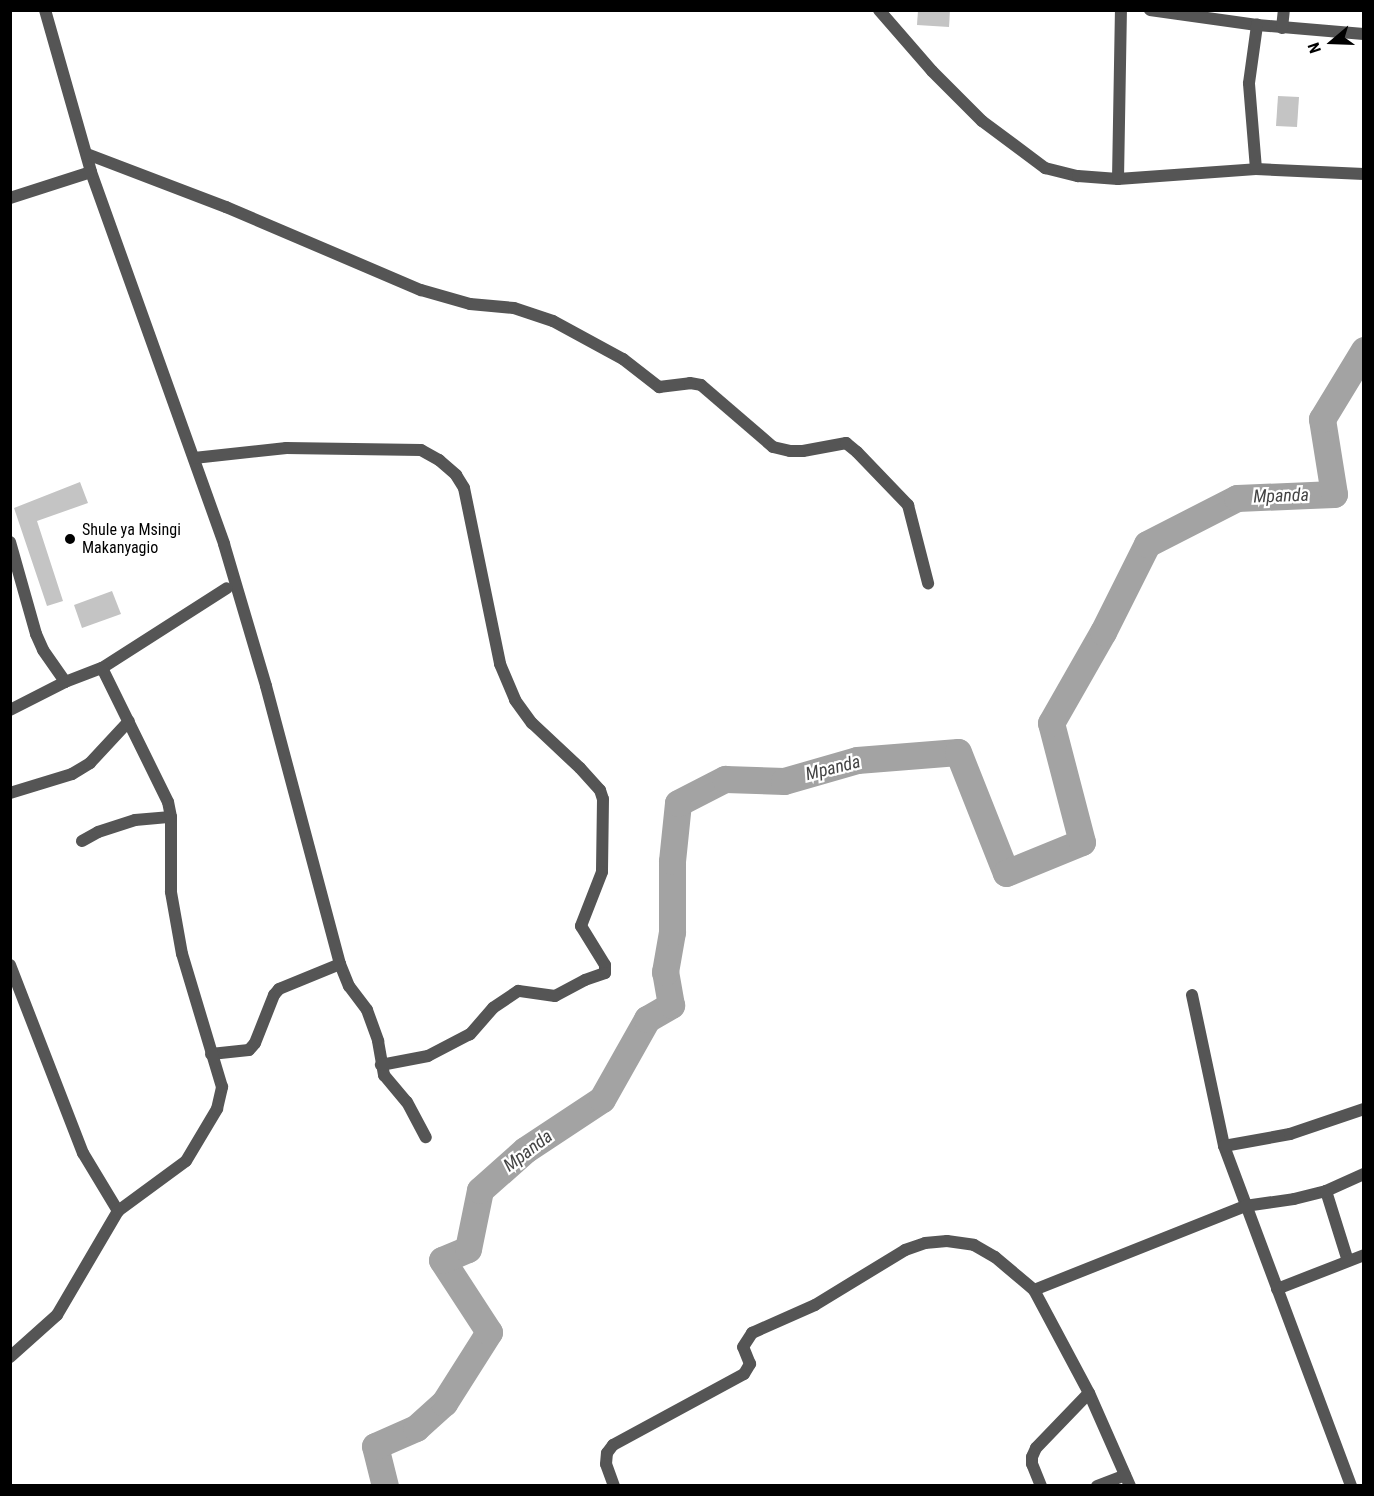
<!DOCTYPE html>
<html>
<head>
<meta charset="utf-8">
<style>
	body { margin:0 }
	#map { position:relative; width:1374px; height:1496px; overflow:hidden; background:#fff; font-family:"Roboto Condensed",sans-serif }
	div>[style] { position:absolute }
	[style*='--x'] { left:calc(var(--x)*1px); top:calc(var(--y)*1px); width:calc(var(--w)*1px); rotate:calc(var(--a)*1deg) }
	.river>* { height:27px; margin:-13.5px; padding:0 13.5px; transform-origin:13.5px; border-radius:13.5px; background:#a3a3a3 }
	.building>* { inset:0; background:#c4c4c4 }
	.minor>* { height:12px; margin:-6px; padding:0 6px; transform-origin:6px; border-radius:6px; background:#555 }
	.dots>* { width:16px; height:16px; translate:-50% -50%; box-sizing:border-box; border:3px solid #fff; border-radius:50% }
	span { translate:-50% -50%; white-space:nowrap; text-align:center; line-height:1.15; -webkit-text-stroke:4.5px #fff; paint-order:stroke }
	.poi-label { font-size:16px; color:#000 }
	.left { translate:0 -50%; text-align:left }
	.water-label { font-size:18px; color:#444; font-style:italic }
	.frame { position:absolute; inset:0; border:12px solid #000; pointer-events:none }
	.north { position:absolute; left:1302px; top:12px; width:60px; height:60px; -webkit-text-stroke:4px #fff; paint-order:stroke; rotate:251deg; font-size:16px; font-weight:700; line-height:24px; text-align:center; color:#000 }
	.north::after { content:''; display:block; margin:auto; width:21px; height:27px; background:#000; clip-path:polygon(50% 0,100% 100%,50% 72%,0 100%) }
</style>
</head>
<body>
<div id="map">
	<div class="river">
		<i style="--x:385;--y:1486;--w:41;--a:-104"></i>
		<i style="--x:375;--y:1446;--w:45;--a:-23.7"></i>
		<i style="--x:416;--y:1428;--w:38;--a:-42"></i>
		<i style="--x:444;--y:1403;--w:84;--a:-57.6"></i>
		<i style="--x:489;--y:1332;--w:86;--a:-123.1"></i>
		<i style="--x:442;--y:1260;--w:28;--a:-23"></i>
		<i style="--x:468;--y:1249;--w:60;--a:-78.5"></i>
		<i style="--x:480;--y:1190;--w:60;--a:-41.6"></i>
		<i style="--x:525;--y:1150;--w:92;--a:-33.5"></i>
		<i style="--x:602;--y:1099;--w:92;--a:-60.6"></i>
		<i style="--x:647;--y:1019;--w:28;--a:-30"></i>
		<i style="--x:671;--y:1005;--w:34;--a:-100"></i>
		<i style="--x:665;--y:972;--w:41;--a:-80.1"></i>
		<i style="--x:672;--y:932;--w:71;--a:-90"></i>
		<i style="--x:672;--y:861;--w:58;--a:-84.1"></i>
		<i style="--x:678;--y:803;--w:53;--a:-27.1"></i>
		<i style="--x:725;--y:779;--w:59;--a:1.9"></i>
		<i style="--x:784;--y:781;--w:76;--a:-16"></i>
		<i style="--x:857;--y:760;--w:101;--a:-4.5"></i>
		<i style="--x:958;--y:752;--w:130;--a:68.4"></i>
		<i style="--x:1006;--y:873;--w:82;--a:-22.2"></i>
		<i style="--x:1082;--y:842;--w:123;--a:-104.6"></i>
		<i style="--x:1051;--y:723;--w:105;--a:-60.3"></i>
		<i style="--x:1103;--y:632;--w:98;--a:-63.4"></i>
		<i style="--x:1147;--y:544;--w:101;--a:-27.1"></i>
		<i style="--x:1237;--y:498;--w:97;--a:-2.4"></i>
		<i style="--x:1334;--y:494;--w:76;--a:-99.1"></i>
		<i style="--x:1322;--y:419;--w:81;--a:-58.7"></i>
	</div>
	<div class="building">
		<i style="clip-path:polygon(918px 10px,950px 10px,949px 27px,917px 25px)"></i>
		<i style="clip-path:polygon(1278px 96px,1299px 97px,1297px 127px,1276px 126px)"></i>
		<i style="clip-path:polygon(80px 482px,88px 503px,37px 521px,63px 601px,47px 606px,14px 508px)"></i>
		<i style="clip-path:polygon(112px 591px,121px 614px,82px 628px,74px 605px)"></i>
	</div>
	<div class="minor">
		<i style="--x:45;--y:10;--w:168;--a:74.1"></i>
		<i style="--x:91;--y:172;--w:395;--a:70.3"></i>
		<i style="--x:224;--y:544;--w:148;--a:73.5"></i>
		<i style="--x:266;--y:686;--w:288;--a:75.1"></i>
		<i style="--x:340;--y:964;--w:24;--a:68"></i>
		<i style="--x:349;--y:986;--w:30;--a:53"></i>
		<i style="--x:367;--y:1010;--w:33;--a:70"></i>
		<i style="--x:378;--y:1041;--w:35;--a:80"></i>
		<i style="--x:384;--y:1075;--w:35;--a:50"></i>
		<i style="--x:407;--y:1102;--w:40;--a:62"></i>
		<i style="--x:879;--y:10;--w:81;--a:49"></i>
		<i style="--x:932;--y:71;--w:71;--a:45"></i>
		<i style="--x:982;--y:121;--w:79;--a:36.7"></i>
		<i style="--x:1045;--y:168;--w:34;--a:14"></i>
		<i style="--x:1078;--y:176;--w:40;--a:4.3"></i>
		<i style="--x:1118;--y:179;--w:138;--a:-4.1"></i>
		<i style="--x:1256;--y:169;--w:108;--a:2.7"></i>
		<i style="--x:1150;--y:10;--w:108;--a:8"></i>
		<i style="--x:1257;--y:25;--w:107;--a:4.8"></i>
		<i style="--x:1282;--y:28;--w:18;--a:-84"></i>
		<i style="--x:87;--y:154;--w:149;--a:20.9"></i>
		<i style="--x:226;--y:207;--w:212;--a:23.1"></i>
		<i style="--x:421;--y:290;--w:51;--a:15.9"></i>
		<i style="--x:470;--y:304;--w:44;--a:5.2"></i>
		<i style="--x:514;--y:308;--w:41;--a:18.4"></i>
		<i style="--x:553;--y:321;--w:80;--a:28.5"></i>
		<i style="--x:623;--y:359;--w:46;--a:37.9"></i>
		<i style="--x:659;--y:387;--w:31;--a:-7"></i>
		<i style="--x:690;--y:383;--w:11;--a:10"></i>
		<i style="--x:701;--y:385;--w:95;--a:40.7"></i>
		<i style="--x:773;--y:447;--w:17;--a:13"></i>
		<i style="--x:790;--y:451;--w:13;--a:0"></i>
		<i style="--x:803;--y:451;--w:44;--a:-10.5"></i>
		<i style="--x:846;--y:443;--w:14;--a:39"></i>
		<i style="--x:857;--y:452;--w:74;--a:46.1"></i>
		<i style="--x:908;--y:505;--w:81;--a:75.6"></i>
		<i style="--x:1256;--y:169;--w:86;--a:-94.7"></i>
		<i style="--x:1249;--y:83;--w:59;--a:-82.1"></i>
		<i style="--x:1118;--y:179;--w:169;--a:-89"></i>
		<i style="--x:10;--y:198;--w:85;--a:-17.8"></i>
		<i style="--x:194;--y:458;--w:93;--a:-6.2"></i>
		<i style="--x:286;--y:448;--w:135;--a:0.8"></i>
		<i style="--x:421;--y:450;--w:21;--a:29"></i>
		<i style="--x:439;--y:460;--w:23;--a:41"></i>
		<i style="--x:456;--y:475;--w:15;--a:58"></i>
		<i style="--x:464;--y:488;--w:180;--a:78.4"></i>
		<i style="--x:500;--y:664;--w:39;--a:67"></i>
		<i style="--x:515;--y:700;--w:29;--a:54"></i>
		<i style="--x:532;--y:723;--w:66;--a:43.2"></i>
		<i style="--x:580;--y:768;--w:30;--a:48"></i>
		<i style="--x:600;--y:790;--w:9;--a:72"></i>
		<i style="--x:603;--y:799;--w:73;--a:90.8"></i>
		<i style="--x:602;--y:872;--w:58;--a:111.3"></i>
		<i style="--x:581;--y:926;--w:46;--a:58.4"></i>
		<i style="--x:605;--y:965;--w:8;--a:90"></i>
		<i style="--x:605;--y:973;--w:21;--a:161"></i>
		<i style="--x:585;--y:980;--w:34;--a:152"></i>
		<i style="--x:555;--y:996;--w:37;--a:-172"></i>
		<i style="--x:518;--y:991;--w:30;--a:146"></i>
		<i style="--x:493;--y:1008;--w:35;--a:131"></i>
		<i style="--x:470;--y:1034;--w:47;--a:152.4"></i>
		<i style="--x:428;--y:1056;--w:48;--a:169.2"></i>
		<i style="--x:10;--y:542;--w:96;--a:74.2"></i>
		<i style="--x:36;--y:634;--w:17;--a:66"></i>
		<i style="--x:43;--y:650;--w:39;--a:55"></i>
		<i style="--x:10;--y:710;--w:62;--a:-27"></i>
		<i style="--x:65;--y:682;--w:40;--a:-21"></i>
		<i style="--x:102;--y:668;--w:148;--a:-32.6"></i>
		<i style="--x:10;--y:793;--w:65;--a:-17"></i>
		<i style="--x:72;--y:774;--w:21;--a:-31"></i>
		<i style="--x:90;--y:763;--w:57;--a:-47.1"></i>
		<i style="--x:82;--y:841;--w:18;--a:-29"></i>
		<i style="--x:98;--y:832;--w:39;--a:-18"></i>
		<i style="--x:135;--y:820;--w:36;--a:-5"></i>
		<i style="--x:10;--y:965;--w:202;--a:68.8"></i>
		<i style="--x:83;--y:1153;--w:68;--a:58.9"></i>
		<i style="--x:1192;--y:995;--w:154;--a:78"></i>
		<i style="--x:1224;--y:1146;--w:363;--a:69.5"></i>
		<i style="--x:211;--y:1054;--w:38;--a:-6"></i>
		<i style="--x:249;--y:1050;--w:9;--a:-49"></i>
		<i style="--x:255;--y:1043;--w:52;--a:-68.4"></i>
		<i style="--x:274;--y:995;--w:8;--a:-50"></i>
		<i style="--x:279;--y:989;--w:66;--a:-22.3"></i>
		<i style="--x:1224;--y:1146;--w:67;--a:-10.3"></i>
		<i style="--x:1290;--y:1134;--w:78;--a:-18.7"></i>
		<i style="--x:1326;--y:1191;--w:73;--a:72.6"></i>
		<i style="--x:1277;--y:1289;--w:93;--a:-21.3"></i>
		<i style="--x:1034;--y:1290;--w:227;--a:-21.7"></i>
		<i style="--x:1245;--y:1206;--w:49;--a:-8.1"></i>
		<i style="--x:1294;--y:1199;--w:33;--a:-14"></i>
		<i style="--x:1326;--y:1191;--w:42;--a:-24.1"></i>
		<i style="--x:10;--y:1357;--w:63;--a:-41.8"></i>
		<i style="--x:57;--y:1315;--w:121;--a:-59.6"></i>
		<i style="--x:118;--y:1211;--w:84;--a:-36.3"></i>
		<i style="--x:186;--y:1161;--w:61;--a:-59.2"></i>
		<i style="--x:217;--y:1109;--w:23;--a:-77"></i>
		<i style="--x:222;--y:1087;--w:139;--a:-106.7"></i>
		<i style="--x:182;--y:954;--w:63;--a:-100.1"></i>
		<i style="--x:171;--y:892;--w:75;--a:-90"></i>
		<i style="--x:171;--y:817;--w:15;--a:-101"></i>
		<i style="--x:168;--y:802;--w:149;--a:-116.2"></i>
		<i style="--x:614;--y:1486;--w:23;--a:-110"></i>
		<i style="--x:606;--y:1464;--w:11;--a:-85"></i>
		<i style="--x:607;--y:1453;--w:10;--a:-53"></i>
		<i style="--x:613;--y:1445;--w:149;--a:-28.5"></i>
		<i style="--x:744;--y:1374;--w:12;--a:-59"></i>
		<i style="--x:750;--y:1364;--w:18;--a:-112"></i>
		<i style="--x:743;--y:1347;--w:17;--a:-57"></i>
		<i style="--x:752;--y:1333;--w:69;--a:-24"></i>
		<i style="--x:815;--y:1305;--w:105;--a:-31.4"></i>
		<i style="--x:905;--y:1250;--w:21;--a:-19"></i>
		<i style="--x:925;--y:1243;--w:22;--a:-5"></i>
		<i style="--x:947;--y:1241;--w:27;--a:8"></i>
		<i style="--x:974;--y:1245;--w:24;--a:30"></i>
		<i style="--x:995;--y:1257;--w:51;--a:40.2"></i>
		<i style="--x:1034;--y:1290;--w:117;--a:61.9"></i>
		<i style="--x:1089;--y:1393;--w:102;--a:66.2"></i>
		<i style="--x:1041;--y:1486;--w:24;--a:-112"></i>
		<i style="--x:1032;--y:1464;--w:7;--a:-90"></i>
		<i style="--x:1032;--y:1457;--w:10;--a:-66"></i>
		<i style="--x:1036;--y:1448;--w:76;--a:-46.1"></i>
		<i style="--x:1097;--y:1486;--w:30;--a:-21"></i>
	</div>
	<div class="dots">
		<i style="left:70px;top:539px;background:#000"></i>
	</div>
	<div class="poi-label">
		<span class="left" style="left:82px;top:539px">Shule ya Msingi<br>Makanyagio</span>
	</div>
	<div class="water-label">
		<span style="left:1281px;top:496px;rotate:-2deg">Mpanda</span>
		<span style="left:833px;top:768px;rotate:-14deg">Mpanda</span>
		<span style="left:528px;top:1151px;rotate:-37deg">Mpanda</span>
	</div>
	<div class="frame"></div>
	<div class="north">N</div>
</div>
</body>
</html>
